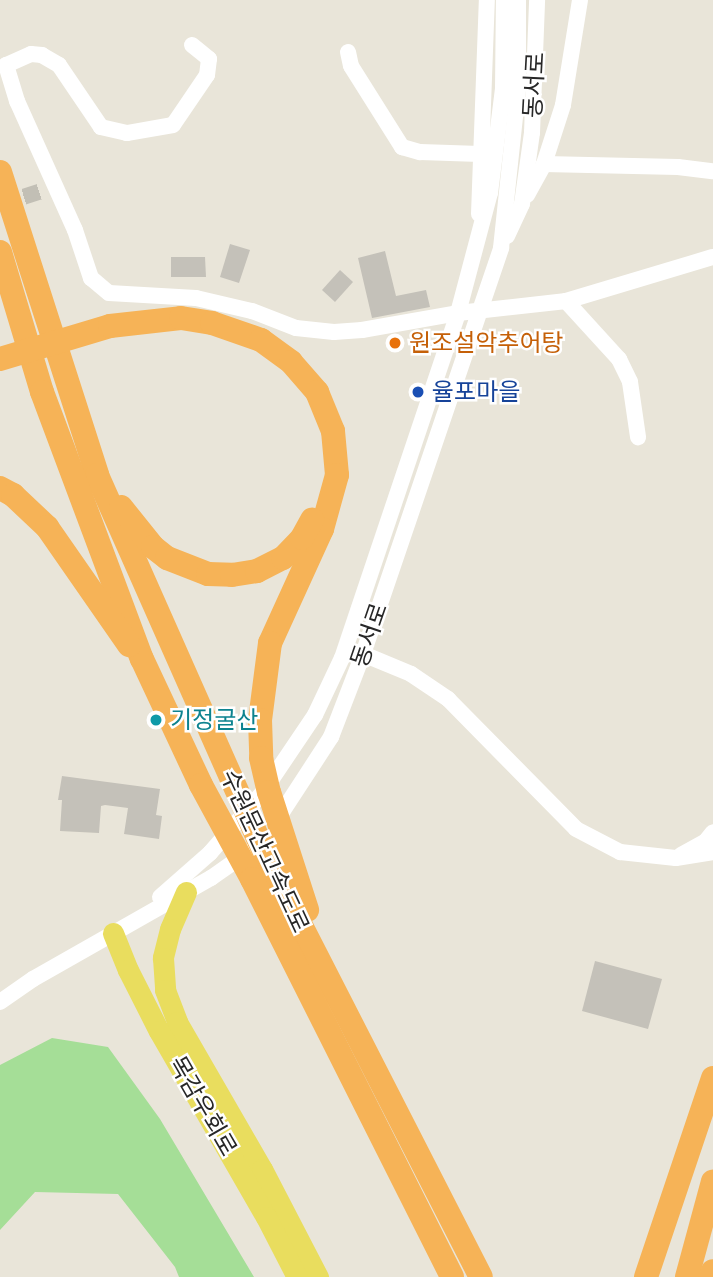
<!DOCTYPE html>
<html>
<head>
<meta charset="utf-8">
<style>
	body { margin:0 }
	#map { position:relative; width:713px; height:1277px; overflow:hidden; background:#e9e5d9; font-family:Arial,"Noto Sans KR",sans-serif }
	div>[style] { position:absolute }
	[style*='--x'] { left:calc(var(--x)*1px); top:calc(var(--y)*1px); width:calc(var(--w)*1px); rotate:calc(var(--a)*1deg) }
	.green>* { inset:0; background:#a5de97 }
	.building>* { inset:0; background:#c4c1b9 }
	.minor-tunnel>* { height:16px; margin-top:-8px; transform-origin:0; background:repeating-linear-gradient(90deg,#c2bfb5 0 16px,transparent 0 24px) }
	.minor>* { height:16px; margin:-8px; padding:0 8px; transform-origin:8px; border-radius:8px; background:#fff }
	.major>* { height:21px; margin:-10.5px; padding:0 10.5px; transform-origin:10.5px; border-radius:10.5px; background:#e9dd5e }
	.highway>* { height:24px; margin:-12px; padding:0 12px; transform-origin:12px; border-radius:12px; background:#f6b357 }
	.dots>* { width:19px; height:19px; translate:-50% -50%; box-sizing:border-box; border:4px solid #fff; border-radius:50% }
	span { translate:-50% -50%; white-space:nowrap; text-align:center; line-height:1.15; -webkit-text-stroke:5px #fff; paint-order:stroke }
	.street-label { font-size:24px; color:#272727 }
	.food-label { font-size:24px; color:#c56008 }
	.left { translate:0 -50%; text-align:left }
	.transit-label { font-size:24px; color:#164399 }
	.culture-label { font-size:24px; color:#0d838f }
</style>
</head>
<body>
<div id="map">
	<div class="green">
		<i style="clip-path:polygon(52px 1038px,108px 1047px,160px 1119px,254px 1277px,179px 1277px,175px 1267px,118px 1194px,35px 1192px,0 1230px,0 1065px)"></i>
	</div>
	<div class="building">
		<i style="clip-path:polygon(230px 244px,250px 250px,239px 283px,220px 277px)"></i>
		<i style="clip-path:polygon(385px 251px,396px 296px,426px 290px,430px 307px,372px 318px,358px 258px)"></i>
		<i style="clip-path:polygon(171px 257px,205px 257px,206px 277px,171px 277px)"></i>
		<i style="clip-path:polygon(340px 270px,353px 282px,335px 302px,322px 290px)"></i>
		<i style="clip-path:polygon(62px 776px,160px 789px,156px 815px,162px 816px,159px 839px,124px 834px,128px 808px,105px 805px,101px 806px,99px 833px,60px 831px,62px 800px,58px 800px)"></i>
		<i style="clip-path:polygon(595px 961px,662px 979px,648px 1029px,582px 1011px)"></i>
	</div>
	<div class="minor-tunnel">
		<i style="--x:1;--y:204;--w:43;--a:-17.6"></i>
	</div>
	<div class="minor">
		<i style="--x:192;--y:45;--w:22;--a:39"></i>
		<i style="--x:209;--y:59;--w:16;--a:97"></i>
		<i style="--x:207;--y:75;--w:60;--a:124.2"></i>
		<i style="--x:173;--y:125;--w:47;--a:170.1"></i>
		<i style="--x:127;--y:133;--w:27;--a:-167"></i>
		<i style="--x:101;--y:127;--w:75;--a:-124.1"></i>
		<i style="--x:59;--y:65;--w:20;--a:-150"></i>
		<i style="--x:42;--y:55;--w:11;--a:-175"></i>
		<i style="--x:31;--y:54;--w:27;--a:156"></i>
		<i style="--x:6;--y:65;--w:38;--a:73"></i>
		<i style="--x:17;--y:101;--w:141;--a:65.8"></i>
		<i style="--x:75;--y:230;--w:51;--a:71.6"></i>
		<i style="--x:91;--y:278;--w:23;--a:40"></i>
		<i style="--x:109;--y:293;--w:87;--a:3.3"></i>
		<i style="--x:196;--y:298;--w:57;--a:13.1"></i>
		<i style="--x:252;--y:311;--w:47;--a:21.1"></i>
		<i style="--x:296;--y:328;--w:38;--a:6"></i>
		<i style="--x:334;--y:332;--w:28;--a:-4"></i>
		<i style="--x:362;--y:330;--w:97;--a:-10"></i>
		<i style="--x:458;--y:313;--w:109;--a:-6.3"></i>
		<i style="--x:566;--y:301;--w:153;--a:-16.7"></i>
		<i style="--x:348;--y:52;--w:14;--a:78"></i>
		<i style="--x:351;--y:66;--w:96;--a:57.8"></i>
		<i style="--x:402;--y:147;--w:19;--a:16"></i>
		<i style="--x:420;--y:152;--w:60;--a:1.9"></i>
		<i style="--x:544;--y:164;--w:62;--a:-72.1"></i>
		<i style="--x:563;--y:105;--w:106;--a:-80.8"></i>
		<i style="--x:527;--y:195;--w:35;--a:-61"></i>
		<i style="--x:544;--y:164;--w:134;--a:1.3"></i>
		<i style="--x:678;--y:167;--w:35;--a:7"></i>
		<i style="--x:479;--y:214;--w:214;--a:-87.9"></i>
		<i style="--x:507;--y:236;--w:35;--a:-65"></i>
		<i style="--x:522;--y:204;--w:72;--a:-82"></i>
		<i style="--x:532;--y:133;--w:133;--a:-87.8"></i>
		<i style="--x:566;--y:301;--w:79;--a:47.6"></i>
		<i style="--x:619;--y:359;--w:25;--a:64"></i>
		<i style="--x:630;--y:382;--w:56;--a:81.7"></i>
		<i style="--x:363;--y:654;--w:52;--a:22.6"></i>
		<i style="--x:411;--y:674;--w:45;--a:34"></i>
		<i style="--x:448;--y:699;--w:182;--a:45.4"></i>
		<i style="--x:576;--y:829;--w:50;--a:27.6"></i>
		<i style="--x:620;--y:852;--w:56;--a:6.1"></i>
		<i style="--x:676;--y:858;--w:37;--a:-9"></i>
		<i style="--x:275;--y:823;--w:103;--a:-56.9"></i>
		<i style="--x:331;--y:737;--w:89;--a:-68.9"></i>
		<i style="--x:363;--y:654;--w:429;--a:-71.2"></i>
		<i style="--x:501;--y:248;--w:161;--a:-83.9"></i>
		<i style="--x:518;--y:88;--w:88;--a:-90"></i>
		<i style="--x:681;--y:855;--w:29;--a:-29"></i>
		<i style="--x:706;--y:841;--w:11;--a:-52"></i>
		<i style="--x:160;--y:897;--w:67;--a:-41.3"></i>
		<i style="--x:210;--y:853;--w:81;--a:-49"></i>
		<i style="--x:263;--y:792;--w:93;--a:-56"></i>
		<i style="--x:315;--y:715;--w:63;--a:-64.7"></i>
		<i style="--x:342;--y:658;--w:364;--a:-71.4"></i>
		<i style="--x:458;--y:313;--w:124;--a:-75.1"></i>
		<i style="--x:490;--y:193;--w:105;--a:-82.9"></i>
		<i style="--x:503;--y:89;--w:89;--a:-89.4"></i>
		<i style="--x:0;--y:1002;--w:40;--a:-34.9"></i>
		<i style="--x:33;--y:979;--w:205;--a:-29.6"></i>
		<i style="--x:211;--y:878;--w:45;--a:-35.1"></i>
	</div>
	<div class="major">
		<i style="--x:186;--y:892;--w:40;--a:113.4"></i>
		<i style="--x:170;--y:929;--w:30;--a:104"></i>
		<i style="--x:163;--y:958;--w:32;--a:86"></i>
		<i style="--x:165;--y:990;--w:34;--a:69"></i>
		<i style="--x:177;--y:1022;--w:170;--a:60"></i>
		<i style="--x:262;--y:1169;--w:122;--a:62.6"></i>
		<i style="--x:113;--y:933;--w:40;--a:68"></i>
		<i style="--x:128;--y:970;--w:68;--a:63.1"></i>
		<i style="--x:159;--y:1031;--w:215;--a:60.1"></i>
		<i style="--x:266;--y:1217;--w:68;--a:62.7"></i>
	</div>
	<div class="highway">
		<i style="--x:0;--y:172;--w:318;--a:72.2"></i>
		<i style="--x:97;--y:475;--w:422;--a:66.1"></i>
		<i style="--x:268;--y:861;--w:467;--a:62.9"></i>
		<i style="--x:0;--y:252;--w:146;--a:73.3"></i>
		<i style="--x:42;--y:392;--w:285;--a:69.5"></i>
		<i style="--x:142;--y:659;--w:139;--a:64.9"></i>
		<i style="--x:201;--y:785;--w:107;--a:61.5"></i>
		<i style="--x:252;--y:879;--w:445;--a:63.3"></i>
		<i style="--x:0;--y:359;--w:115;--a:-16.7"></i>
		<i style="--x:110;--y:326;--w:71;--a:-6.4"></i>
		<i style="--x:181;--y:318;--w:31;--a:9"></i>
		<i style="--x:212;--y:323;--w:52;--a:19.1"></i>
		<i style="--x:261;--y:340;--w:37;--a:36"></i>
		<i style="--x:291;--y:362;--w:40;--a:49"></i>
		<i style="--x:317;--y:392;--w:42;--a:67.7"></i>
		<i style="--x:333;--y:431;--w:44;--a:84.8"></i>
		<i style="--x:337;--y:475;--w:56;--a:105.5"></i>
		<i style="--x:322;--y:529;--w:125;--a:114.5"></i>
		<i style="--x:270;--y:643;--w:78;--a:97.4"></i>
		<i style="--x:260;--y:720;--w:38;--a:88"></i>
		<i style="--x:261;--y:758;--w:35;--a:77"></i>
		<i style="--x:269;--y:792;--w:124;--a:72.1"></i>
		<i style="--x:0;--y:488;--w:15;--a:28"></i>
		<i style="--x:13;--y:495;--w:47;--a:43.3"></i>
		<i style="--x:47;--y:527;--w:144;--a:55.2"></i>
		<i style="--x:121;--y:507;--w:51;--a:51.3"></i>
		<i style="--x:153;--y:547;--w:18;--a:38"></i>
		<i style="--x:167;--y:558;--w:44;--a:21.3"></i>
		<i style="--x:208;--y:574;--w:24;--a:2"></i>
		<i style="--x:232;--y:575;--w:25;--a:-9"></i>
		<i style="--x:257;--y:571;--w:29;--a:-27"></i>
		<i style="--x:283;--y:558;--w:28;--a:-46"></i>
		<i style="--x:302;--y:538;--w:21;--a:-61"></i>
		<i style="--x:646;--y:1277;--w:210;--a:-71.4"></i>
		<i style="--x:687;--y:1277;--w:99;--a:-74.8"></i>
		<i style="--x:711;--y:1277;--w:6;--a:-72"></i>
	</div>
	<div class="dots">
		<i style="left:395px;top:343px;background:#e8710a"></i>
		<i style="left:418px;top:392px;background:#1a4fb4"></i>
		<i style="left:156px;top:720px;background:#0f9aa8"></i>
	</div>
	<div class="street-label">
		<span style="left:534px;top:85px;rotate:-87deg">동서로</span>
		<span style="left:369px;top:635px;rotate:-71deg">동서로</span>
		<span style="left:265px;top:851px;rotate:65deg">수원문산고속도로</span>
		<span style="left:203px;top:1106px;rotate:60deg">목감우회로</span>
	</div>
	<div class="food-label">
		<span class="left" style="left:409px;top:343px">원조설악추어탕</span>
	</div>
	<div class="transit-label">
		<span class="left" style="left:432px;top:392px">율포마을</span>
	</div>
	<div class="culture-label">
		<span class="left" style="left:170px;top:720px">기정굴산</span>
	</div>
</div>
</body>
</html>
